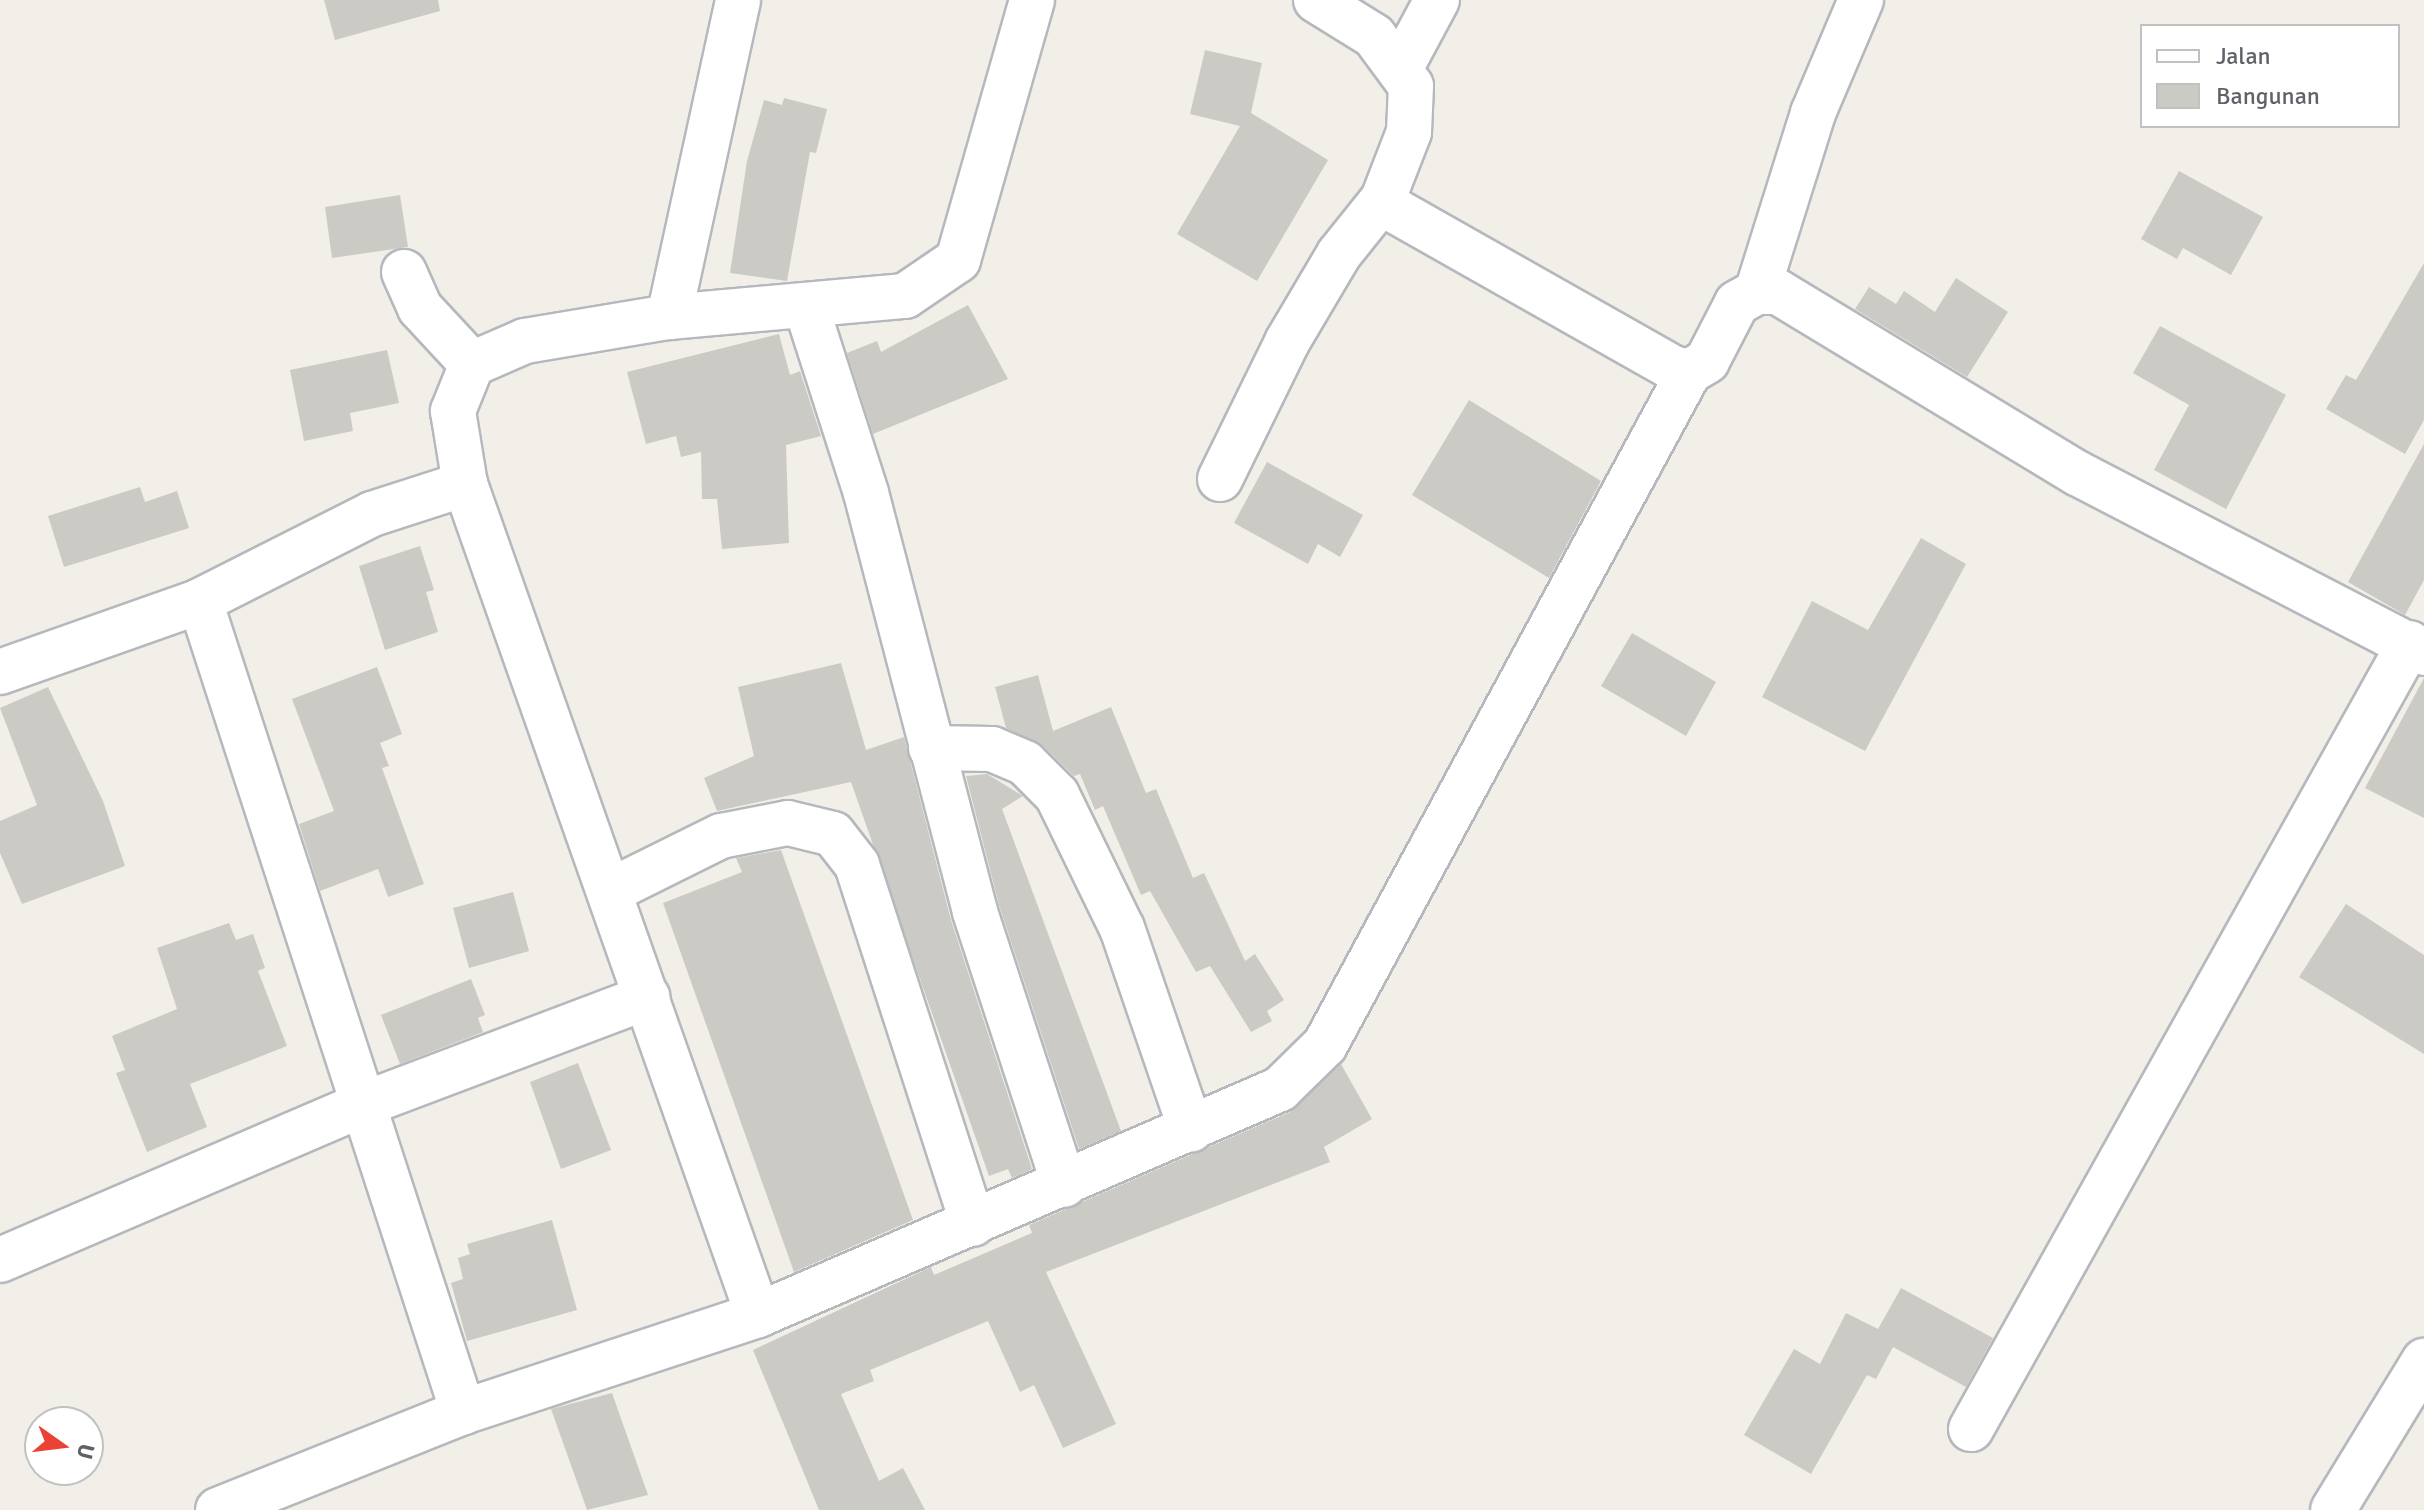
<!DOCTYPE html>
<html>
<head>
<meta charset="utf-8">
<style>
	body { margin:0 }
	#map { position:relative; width:2424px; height:1510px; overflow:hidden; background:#f1efe8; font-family:Signika,sans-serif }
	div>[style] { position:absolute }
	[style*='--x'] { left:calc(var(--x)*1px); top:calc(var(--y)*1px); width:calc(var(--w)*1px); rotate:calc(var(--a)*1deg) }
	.building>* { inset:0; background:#cccac5 }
	.roads { filter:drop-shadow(2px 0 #b5b8bc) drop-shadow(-2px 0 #b5b8bc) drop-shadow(0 2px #b5b8bc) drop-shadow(0 -2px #b5b8bc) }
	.minor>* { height:44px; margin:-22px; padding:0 22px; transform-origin:22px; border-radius:22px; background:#fff }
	span { translate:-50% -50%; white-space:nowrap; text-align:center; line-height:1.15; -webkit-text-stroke:6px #fff; paint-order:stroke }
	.legend { position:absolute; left:2140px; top:24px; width:260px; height:104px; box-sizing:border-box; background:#fff; border:2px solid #bfc1c3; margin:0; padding:10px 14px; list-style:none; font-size:24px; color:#5f6368 }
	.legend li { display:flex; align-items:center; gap:16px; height:40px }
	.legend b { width:40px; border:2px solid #bfc1c3 }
	.north { position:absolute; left:24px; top:1406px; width:80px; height:80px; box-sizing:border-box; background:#fff; border:2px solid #bfc1c3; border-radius:50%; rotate:104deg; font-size:22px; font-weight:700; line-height:32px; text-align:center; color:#5f6368 }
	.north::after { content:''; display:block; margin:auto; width:28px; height:36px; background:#ea4335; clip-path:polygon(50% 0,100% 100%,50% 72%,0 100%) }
</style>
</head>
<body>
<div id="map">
	<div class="building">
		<i style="clip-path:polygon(324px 0,438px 0,440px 11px,335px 40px)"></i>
		<i style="clip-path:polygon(1205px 50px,1262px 63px,1251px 113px,1328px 160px,1257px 281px,1177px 234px,1240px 126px,1190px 114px)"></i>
		<i style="clip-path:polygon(784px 98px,827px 109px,816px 153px,810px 152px,787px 281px,730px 273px,747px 161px,764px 100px,782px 105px)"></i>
		<i style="clip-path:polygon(2179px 171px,2263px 217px,2231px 275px,2183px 248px,2177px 259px,2141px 239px)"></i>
		<i style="clip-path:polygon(400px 195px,408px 247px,332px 258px,325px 207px)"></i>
		<i style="clip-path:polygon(2424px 263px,2424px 420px,2405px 454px,2326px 409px,2346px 375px,2356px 380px)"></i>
		<i style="clip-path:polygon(1956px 278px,2008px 312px,1967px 377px,1855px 309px,1869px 287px,1896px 304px,1904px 291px,1935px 312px)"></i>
		<i style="clip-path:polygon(968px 305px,1008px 379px,873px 434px,847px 353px,877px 341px,881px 352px)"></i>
		<i style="clip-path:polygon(2160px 326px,2286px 395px,2226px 509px,2154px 470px,2189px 405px,2133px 373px)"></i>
		<i style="clip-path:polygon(779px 334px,790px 375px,800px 371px,821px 436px,786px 445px,789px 543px,722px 549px,717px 499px,702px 499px,701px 452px,681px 457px,676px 436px,646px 444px,627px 372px)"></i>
		<i style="clip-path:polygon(387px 350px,399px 403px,350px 413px,353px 431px,304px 441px,290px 370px)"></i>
		<i style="clip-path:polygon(1469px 400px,1601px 481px,1549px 578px,1412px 495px)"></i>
		<i style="clip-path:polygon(2424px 444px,2424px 580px,2405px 615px,2348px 582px)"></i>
		<i style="clip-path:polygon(1267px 462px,1363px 515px,1340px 557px,1318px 544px,1308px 564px,1234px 523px)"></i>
		<i style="clip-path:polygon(140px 487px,145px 502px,177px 491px,189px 528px,64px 567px,48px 516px)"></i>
		<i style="clip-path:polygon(1921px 538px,1966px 564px,1865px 751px,1762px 697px,1812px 601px,1868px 630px)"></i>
		<i style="clip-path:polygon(420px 546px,434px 590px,426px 592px,438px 632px,385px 650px,359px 566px)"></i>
		<i style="clip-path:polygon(1632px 633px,1716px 682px,1686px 736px,1601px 686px)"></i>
		<i style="clip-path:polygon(841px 663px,866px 750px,904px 737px,951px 920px,1032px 1169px,1012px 1178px,1008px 1169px,989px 1176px,851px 782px,717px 811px,704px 778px,754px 756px,738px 687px)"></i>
		<i style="clip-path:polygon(377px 667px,402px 734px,380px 743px,389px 766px,382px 768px,424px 884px,388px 897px,378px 869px,320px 891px,299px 824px,334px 811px,292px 699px)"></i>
		<i style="clip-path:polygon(1038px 675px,1053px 731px,1111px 707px,1146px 793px,1156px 789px,1193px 878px,1204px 873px,1245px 961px,1255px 954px,1284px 1000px,1267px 1011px,1272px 1021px,1251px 1032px,1210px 966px,1196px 972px,1150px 891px,1141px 895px,1103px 806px,1095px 810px,1080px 774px,1074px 776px,1042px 745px,1006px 728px,995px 687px)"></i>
		<i style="clip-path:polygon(2424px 678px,2424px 818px,2365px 788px)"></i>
		<i style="clip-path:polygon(48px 687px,103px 801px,125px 866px,22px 904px,0 853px,0 821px,37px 805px,0 708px)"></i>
		<i style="clip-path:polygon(987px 774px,1023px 796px,1002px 809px,1121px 1131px,1079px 1149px,999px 905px,966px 776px)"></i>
		<i style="clip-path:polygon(781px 850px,913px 1220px,794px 1272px,663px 903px,742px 872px,736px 858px)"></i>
		<i style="clip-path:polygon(513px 892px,529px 951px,469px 968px,453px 908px)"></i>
		<i style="clip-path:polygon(2346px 904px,2424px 955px,2424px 1054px,2299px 977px)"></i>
		<i style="clip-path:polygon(229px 923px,236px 940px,253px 934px,265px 968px,258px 971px,287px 1046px,190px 1084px,207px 1127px,147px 1152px,116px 1073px,125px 1070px,112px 1036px,177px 1009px,157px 948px)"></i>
		<i style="clip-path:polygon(471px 979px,485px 1015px,478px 1018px,483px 1032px,400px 1064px,381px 1015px)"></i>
		<i style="clip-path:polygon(578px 1063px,611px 1150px,561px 1169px,530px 1082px)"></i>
		<i style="clip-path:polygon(1341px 1064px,1372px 1119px,1324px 1147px,1330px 1162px,1046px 1272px,1116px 1424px,1063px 1448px,1034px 1385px,1020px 1392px,988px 1321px,870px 1370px,874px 1381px,841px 1394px,879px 1481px,903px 1468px,925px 1510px,819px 1510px,753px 1350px,931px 1267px,934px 1275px,1032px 1233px,1029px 1225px,1290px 1112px)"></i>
		<i style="clip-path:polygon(552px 1220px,577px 1310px,467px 1341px,451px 1283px,463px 1279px,458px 1258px,470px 1254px,467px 1244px)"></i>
		<i style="clip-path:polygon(1901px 1288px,1993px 1338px,1966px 1387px,1893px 1347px,1876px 1379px,1867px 1375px,1811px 1474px,1744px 1435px,1794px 1349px,1820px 1364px,1846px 1313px,1878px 1329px)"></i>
		<i style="clip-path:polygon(612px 1393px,648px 1495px,587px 1510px,551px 1409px)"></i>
	</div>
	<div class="roads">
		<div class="minor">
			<i style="--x:1316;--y:0;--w:68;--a:31.8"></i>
			<i style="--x:1374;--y:36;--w:62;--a:53.5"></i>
			<i style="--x:1411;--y:86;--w:46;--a:92.5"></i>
			<i style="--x:1409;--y:132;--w:72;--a:111.2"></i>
			<i style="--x:1383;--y:199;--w:16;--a:45"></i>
			<i style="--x:1394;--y:210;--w:321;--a:29.5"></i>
			<i style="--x:1673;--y:368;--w:16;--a:14"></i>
			<i style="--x:1689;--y:372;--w:21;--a:-31"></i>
			<i style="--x:1707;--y:361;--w:65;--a:-62.7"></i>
			<i style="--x:1737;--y:303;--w:23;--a:-29"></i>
			<i style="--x:1757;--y:292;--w:21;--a:0"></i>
			<i style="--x:1778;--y:292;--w:350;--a:31.2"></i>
			<i style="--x:2077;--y:473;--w:391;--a:27.4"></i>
			<i style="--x:1401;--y:67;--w:76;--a:-61.8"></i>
			<i style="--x:404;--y:272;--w:39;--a:66"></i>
			<i style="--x:420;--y:308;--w:76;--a:47.1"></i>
			<i style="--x:472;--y:364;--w:58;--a:-23.5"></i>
			<i style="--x:525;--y:341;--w:146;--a:-9.5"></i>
			<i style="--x:669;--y:317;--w:237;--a:-5.1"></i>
			<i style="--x:905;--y:296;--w:64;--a:-34.2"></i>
			<i style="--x:958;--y:260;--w:270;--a:-74.1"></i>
			<i style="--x:1757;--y:292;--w:188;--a:-72.6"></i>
			<i style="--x:1813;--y:113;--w:123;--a:-67"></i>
			<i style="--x:806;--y:306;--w:196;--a:72.2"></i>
			<i style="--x:866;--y:493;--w:433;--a:75.4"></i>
			<i style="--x:975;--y:912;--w:287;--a:71.9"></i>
			<i style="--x:669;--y:317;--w:324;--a:-77.7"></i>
			<i style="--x:472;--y:364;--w:51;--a:112"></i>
			<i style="--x:453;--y:411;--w:74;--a:80.7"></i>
			<i style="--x:465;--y:484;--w:881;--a:70.58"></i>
			<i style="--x:1220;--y:479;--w:153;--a:-63.9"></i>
			<i style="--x:1287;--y:342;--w:102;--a:-59.4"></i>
			<i style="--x:1339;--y:254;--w:70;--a:-51.3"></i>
			<i style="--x:200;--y:601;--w:853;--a:72.03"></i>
			<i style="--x:0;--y:672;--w:212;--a:-19.5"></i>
			<i style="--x:200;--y:601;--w:193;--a:-26.8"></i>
			<i style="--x:372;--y:514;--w:98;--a:-17.9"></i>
			<i style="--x:931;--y:748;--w:61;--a:0.9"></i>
			<i style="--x:992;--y:749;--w:36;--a:23"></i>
			<i style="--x:1025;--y:763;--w:45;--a:45"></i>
			<i style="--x:1057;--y:795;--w:148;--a:64"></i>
			<i style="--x:1122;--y:928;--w:213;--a:71.1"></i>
			<i style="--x:610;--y:891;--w:124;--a:-26.4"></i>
			<i style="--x:721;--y:836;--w:68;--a:-11"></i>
			<i style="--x:788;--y:823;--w:46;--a:13.7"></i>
			<i style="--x:833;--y:834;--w:39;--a:52"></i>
			<i style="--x:857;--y:865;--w:377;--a:72.1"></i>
			<i style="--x:0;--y:1260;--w:396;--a:-23.2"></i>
			<i style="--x:364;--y:1104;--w:303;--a:-20.7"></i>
			<i style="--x:1971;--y:1429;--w:900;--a:-60.82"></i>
			<i style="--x:218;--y:1510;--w:264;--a:-21.8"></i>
			<i style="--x:463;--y:1412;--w:311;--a:-18.2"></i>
			<i style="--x:758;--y:1315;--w:569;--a:-23.41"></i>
			<i style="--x:1280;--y:1089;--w:63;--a:-44.4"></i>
			<i style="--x:1325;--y:1045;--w:765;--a:-61.59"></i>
			<i style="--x:2333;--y:1510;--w:175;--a:-58.6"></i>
		</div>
	</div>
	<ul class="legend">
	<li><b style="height:10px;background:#fff"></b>Jalan</li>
	<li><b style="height:22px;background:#cccac5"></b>Bangunan</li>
	</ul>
	<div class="north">U</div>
</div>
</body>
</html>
